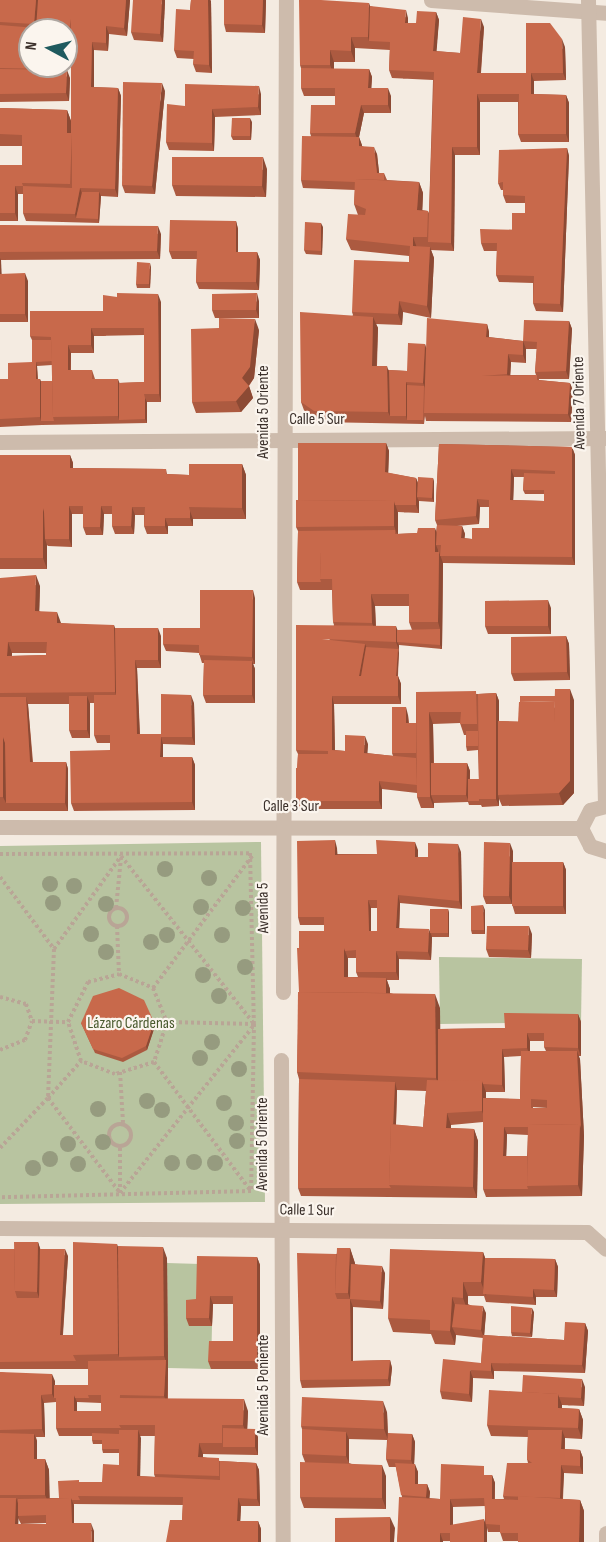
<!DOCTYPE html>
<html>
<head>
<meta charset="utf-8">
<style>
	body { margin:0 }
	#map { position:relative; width:606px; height:1542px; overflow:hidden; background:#f4ebe1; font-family:"Sofia Sans Condensed",sans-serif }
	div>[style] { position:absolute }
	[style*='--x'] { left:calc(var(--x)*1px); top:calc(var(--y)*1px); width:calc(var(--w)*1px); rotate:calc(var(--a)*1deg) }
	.green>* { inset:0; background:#b8c4a0 }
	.path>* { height:4px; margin-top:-2px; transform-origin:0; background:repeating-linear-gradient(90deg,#b9a596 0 3px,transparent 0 6px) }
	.path>.ring { margin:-2px; padding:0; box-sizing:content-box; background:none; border:4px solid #b9a596; border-radius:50% }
	.minor>* { height:15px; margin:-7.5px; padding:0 7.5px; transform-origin:7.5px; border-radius:7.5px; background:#cdbbac }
	.trees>* { width:16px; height:16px; margin:-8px; border-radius:50%; background:#969b7f }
	.wall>* { inset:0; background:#ac5a40 }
	.shaded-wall>* { inset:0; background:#8c4a34 }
	.building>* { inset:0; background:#c8694b }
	span { translate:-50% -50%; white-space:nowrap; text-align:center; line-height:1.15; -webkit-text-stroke:4.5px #fbf5ee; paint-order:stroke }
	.street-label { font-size:16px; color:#3b302b }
	.park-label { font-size:16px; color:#4a5a2e }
	.north { position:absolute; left:18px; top:18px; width:60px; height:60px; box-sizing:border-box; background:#fbf5ee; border:2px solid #aea6a0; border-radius:50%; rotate:277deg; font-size:16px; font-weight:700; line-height:24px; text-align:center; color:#3b302b }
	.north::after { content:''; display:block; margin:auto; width:21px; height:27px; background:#1f5a5e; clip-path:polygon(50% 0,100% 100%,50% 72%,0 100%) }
</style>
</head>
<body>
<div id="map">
	<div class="green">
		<i style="clip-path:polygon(261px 842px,265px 1202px,0 1204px,0 846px)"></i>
		<i style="clip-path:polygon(439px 957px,582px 959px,581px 1022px,440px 1024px)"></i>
		<i style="clip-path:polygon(167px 1263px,200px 1264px,199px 1307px,189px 1326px,212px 1326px,211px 1369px,168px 1368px)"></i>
	</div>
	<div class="path">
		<i style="--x:0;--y:854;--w:250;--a:-0.2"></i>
		<i style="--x:250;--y:853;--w:171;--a:88.7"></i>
		<i style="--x:254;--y:1024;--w:167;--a:91"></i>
		<i style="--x:251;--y:1191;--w:251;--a:178.6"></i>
		<i style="--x:0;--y:877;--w:90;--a:53.1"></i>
		<i style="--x:54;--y:949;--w:115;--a:-54.2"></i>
		<i style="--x:121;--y:856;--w:214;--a:51.6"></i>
		<i style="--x:254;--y:1024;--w:87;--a:-178.7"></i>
		<i style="--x:116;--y:908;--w:50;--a:-84.3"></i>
		<i class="ring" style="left:109px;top:908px;width:14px;height:14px"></i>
		<i style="--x:117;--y:926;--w:48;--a:87.6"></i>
		<i style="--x:54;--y:949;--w:149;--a:92.3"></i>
		<i style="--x:48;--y:1098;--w:50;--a:-48.3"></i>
		<i style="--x:119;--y:974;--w:37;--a:22"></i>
		<i style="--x:153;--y:988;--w:37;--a:68"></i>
		<i style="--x:167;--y:1022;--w:42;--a:108"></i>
		<i style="--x:154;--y:1062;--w:41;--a:162.9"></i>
		<i style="--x:115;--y:1074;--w:36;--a:-159"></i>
		<i style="--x:81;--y:1061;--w:41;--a:-108.4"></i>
		<i style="--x:68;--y:1022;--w:45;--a:-63.4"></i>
		<i style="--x:88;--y:982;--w:32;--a:-14"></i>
		<i style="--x:153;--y:988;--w:166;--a:-53.1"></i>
		<i style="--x:0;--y:997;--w:27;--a:15"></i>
		<i style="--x:26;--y:1004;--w:18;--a:71"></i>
		<i style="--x:0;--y:1050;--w:27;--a:-22"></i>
		<i style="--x:25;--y:1040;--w:20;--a:-70"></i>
		<i style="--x:32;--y:1021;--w:36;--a:2"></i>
		<i style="--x:154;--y:1062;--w:161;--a:53.1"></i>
		<i style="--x:120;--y:1072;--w:51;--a:86.6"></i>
		<i class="ring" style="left:109px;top:1124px;width:18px;height:18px"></i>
		<i style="--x:0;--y:1148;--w:69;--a:-46.2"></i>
		<i style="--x:48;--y:1098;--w:119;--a:52.8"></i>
		<i style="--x:120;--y:1193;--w:47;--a:-90"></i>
		<i style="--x:120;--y:1193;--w:215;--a:-51.4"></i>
	</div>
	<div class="minor">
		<i style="--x:431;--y:0;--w:175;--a:4.2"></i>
		<i style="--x:588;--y:0;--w:805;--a:88.79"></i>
		<i style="--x:0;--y:442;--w:606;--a:-0.38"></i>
		<i style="--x:606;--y:806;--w:16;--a:166"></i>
		<i style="--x:590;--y:810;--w:20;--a:117"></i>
		<i style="--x:581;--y:828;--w:20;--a:63"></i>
		<i style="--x:590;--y:846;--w:17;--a:17"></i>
		<i style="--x:0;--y:827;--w:581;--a:0.1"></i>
		<i style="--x:283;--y:992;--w:992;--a:-89.83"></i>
		<i style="--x:281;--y:1060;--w:482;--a:89.8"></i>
		<i style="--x:0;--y:1228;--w:587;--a:0.39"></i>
		<i style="--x:587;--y:1232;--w:25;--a:42"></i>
		<i style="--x:606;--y:1542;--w:9;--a:-90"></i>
	</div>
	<div class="trees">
		<i style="left:165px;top:869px"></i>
		<i style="left:209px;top:878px"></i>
		<i style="left:50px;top:884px"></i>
		<i style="left:74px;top:886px"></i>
		<i style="left:53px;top:903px"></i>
		<i style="left:106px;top:904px"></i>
		<i style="left:201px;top:907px"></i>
		<i style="left:243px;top:908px"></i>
		<i style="left:91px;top:934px"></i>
		<i style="left:167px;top:935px"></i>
		<i style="left:222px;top:935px"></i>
		<i style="left:151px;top:942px"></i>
		<i style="left:106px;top:952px"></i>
		<i style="left:245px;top:967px"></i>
		<i style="left:203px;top:975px"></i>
		<i style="left:219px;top:996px"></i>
		<i style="left:212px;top:1042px"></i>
		<i style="left:200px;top:1058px"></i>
		<i style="left:239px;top:1069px"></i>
		<i style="left:147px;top:1101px"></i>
		<i style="left:224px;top:1103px"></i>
		<i style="left:98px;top:1109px"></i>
		<i style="left:162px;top:1110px"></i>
		<i style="left:236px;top:1123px"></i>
		<i style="left:237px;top:1141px"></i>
		<i style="left:103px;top:1142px"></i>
		<i style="left:68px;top:1144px"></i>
		<i style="left:50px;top:1159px"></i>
		<i style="left:194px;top:1162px"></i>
		<i style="left:172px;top:1163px"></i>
		<i style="left:215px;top:1163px"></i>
		<i style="left:78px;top:1164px"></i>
		<i style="left:33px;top:1168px"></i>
	</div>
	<div class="wall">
		<i style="clip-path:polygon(0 0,130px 0,127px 36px,109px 34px,108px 51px,94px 50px,94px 87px,118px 88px,121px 96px,118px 197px,101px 196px,99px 223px,26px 221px,23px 213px,23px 194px,18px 194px,18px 221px,0 221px,0 165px,22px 165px,22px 146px,0 146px,0 108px,67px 110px,71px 121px,71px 38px,66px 37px,66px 30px,30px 30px,30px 66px,52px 66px,52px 70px,70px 78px,69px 101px,0 102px)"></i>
		<i style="clip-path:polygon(191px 0,210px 0,211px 1px,212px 73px,196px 72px,193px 64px,194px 59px,177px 58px,174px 50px,190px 10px)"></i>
		<i style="clip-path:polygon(224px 0,266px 0,265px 33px,226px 32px,224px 24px)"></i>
		<i style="clip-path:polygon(165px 1px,163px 42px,134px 40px,131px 32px)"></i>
		<i style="clip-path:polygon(evenodd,370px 6px,408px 18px,408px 23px,416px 23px,436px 12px,439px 20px,436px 51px,460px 53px,484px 27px,481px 73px,526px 73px,565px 47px,566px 80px,534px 81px,534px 94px,566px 95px,569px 103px,569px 142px,521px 142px,518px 134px,518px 102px,480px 102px,480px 155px,455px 155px,454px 251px,431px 250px,434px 258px,431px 318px,403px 312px,402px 325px,376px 324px,378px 328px,377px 366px,389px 370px,407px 371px,425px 344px,426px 348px,487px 324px,489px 332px,489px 337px,523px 341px,569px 321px,572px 329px,569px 379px,539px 379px,539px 380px,570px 383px,573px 391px,571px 422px,426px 421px,425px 416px,424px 424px,318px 422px,305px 413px,301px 402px,353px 315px,352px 312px,409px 262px,409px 256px,351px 250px,346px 239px,358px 215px,354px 204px,355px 190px,303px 188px,301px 180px,311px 136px,310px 133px,335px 105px,335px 96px,304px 96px,301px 88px,301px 68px,300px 65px,370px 6px,355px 48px,390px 50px,389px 70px,392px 78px,433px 80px,429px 213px,428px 211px,422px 210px,423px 193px,419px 182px,387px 180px,384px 173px,379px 173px,377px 154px,362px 146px,359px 137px,364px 113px,391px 113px,391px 96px,371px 88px,372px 77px,369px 69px,334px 69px,334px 62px,355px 62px,355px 48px,370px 6px,526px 349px,537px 349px,535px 372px,536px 375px,510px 375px,511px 362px,526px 363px,526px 349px)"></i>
		<i style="clip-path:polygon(165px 91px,155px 194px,125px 193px,122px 185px)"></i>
		<i style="clip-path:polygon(261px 94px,261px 115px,215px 117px,214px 151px,169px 150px,166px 142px,185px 106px)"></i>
		<i style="clip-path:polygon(252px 122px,251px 140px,233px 140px,231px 136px)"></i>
		<i style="clip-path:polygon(567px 148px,569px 156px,563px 312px,536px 311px,533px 303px,533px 283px,499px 282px,496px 275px,497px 251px,484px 251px,481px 243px,512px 230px,525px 213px,525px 203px,506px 203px,503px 195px,503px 190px,501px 190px,498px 183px)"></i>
		<i style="clip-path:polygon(267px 169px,266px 197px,176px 196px,172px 185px)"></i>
		<i style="clip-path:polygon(236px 221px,238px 229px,238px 252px,257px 252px,260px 260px,259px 290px,199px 289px,196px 282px,197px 259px,172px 259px,169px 251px)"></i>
		<i style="clip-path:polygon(0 225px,161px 234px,160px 259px,1px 260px,1px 274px,28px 281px,28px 322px,0 322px)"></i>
		<i style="clip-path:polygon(323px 227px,322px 255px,306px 254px,304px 250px)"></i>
		<i style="clip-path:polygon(151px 267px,150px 288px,137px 288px,136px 284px)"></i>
		<i style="clip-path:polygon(259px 301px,259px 318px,215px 318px,212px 310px)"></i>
		<i style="clip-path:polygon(evenodd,161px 302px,161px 402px,147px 402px,147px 423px,42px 425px,0 427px,0 379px,8px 379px,32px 362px,32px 340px,30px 336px,103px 311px,161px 302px,144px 335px,144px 382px,119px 383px,95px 379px,92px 370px,71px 370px,71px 353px,94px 353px,94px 336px,144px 335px,161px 302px,52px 365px,52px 381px,41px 383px,40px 379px,38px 379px,37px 366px,52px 365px)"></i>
		<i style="clip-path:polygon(259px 330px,254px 378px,249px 386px,253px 398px,241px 412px,196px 413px,192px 402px)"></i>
		<i style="clip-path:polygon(evenodd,386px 443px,389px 451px,388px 473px,416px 478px,418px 483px,433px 478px,434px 482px,434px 502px,419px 501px,419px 513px,398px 512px,398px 534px,436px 532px,437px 525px,435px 520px,439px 444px,572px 447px,575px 455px,575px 565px,443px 563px,442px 649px,399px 645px,398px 676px,401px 684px,401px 704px,334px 704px,335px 750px,345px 751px,368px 744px,367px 753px,393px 756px,392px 753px,408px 715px,409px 723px,416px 723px,416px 692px,478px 694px,496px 693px,499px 701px,499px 721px,518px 722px,574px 700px,574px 793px,563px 805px,502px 806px,499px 799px,499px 806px,482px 807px,481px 805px,469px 805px,468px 802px,434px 803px,434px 808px,421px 808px,417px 797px,417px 793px,382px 789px,382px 809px,298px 809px,296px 801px,298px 754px,296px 750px,334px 625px,333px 622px,332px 590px,300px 590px,297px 582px,298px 531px,296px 527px,298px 500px,386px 443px,514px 477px,524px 477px,523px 490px,525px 494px,544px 494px,544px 501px,513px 500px,514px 477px,386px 443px,480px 507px,489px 507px,489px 528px,472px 539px,464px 538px,465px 534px,462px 526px,457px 526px,479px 524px,480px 507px,386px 443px,375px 606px,409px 606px,409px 622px,412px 630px,397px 630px,376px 626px,375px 606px,386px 443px,460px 723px,464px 735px,466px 735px,466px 746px,467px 751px,478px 750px,479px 779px,470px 779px,470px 771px,467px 763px,434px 763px,433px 724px,460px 723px)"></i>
		<i style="clip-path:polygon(0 455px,70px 455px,73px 463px,73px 468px,166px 469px,167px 474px,189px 475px,242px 464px,246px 475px,246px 519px,193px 519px,193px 526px,168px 526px,168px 534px,147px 534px,144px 526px,144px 515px,135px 515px,134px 534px,115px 534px,112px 526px,112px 514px,104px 514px,103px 535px,86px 535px,83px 527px,83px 514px,72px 514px,72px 547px,48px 546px,47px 545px,47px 569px,0 569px)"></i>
		<i style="clip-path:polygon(evenodd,0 578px,40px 586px,39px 611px,61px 623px,115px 628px,161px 636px,161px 668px,137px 668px,140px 734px,161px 734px,194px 703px,195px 745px,163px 744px,163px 757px,192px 757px,195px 765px,195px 810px,74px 811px,71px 803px,110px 750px,110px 743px,97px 743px,94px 735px,94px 703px,90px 703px,90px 738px,72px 738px,69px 730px,69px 704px,28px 704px,33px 762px,66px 762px,68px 769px,68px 811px,0 811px,0 578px,12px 653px,46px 653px,46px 655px,12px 656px,12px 653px)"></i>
		<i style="clip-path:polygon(255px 598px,255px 664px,253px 664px,255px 669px,255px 703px,206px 703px,203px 695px,204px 663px,202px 663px,199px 653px,166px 651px,163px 644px,200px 628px)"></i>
		<i style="clip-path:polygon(551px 608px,551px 634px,488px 634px,485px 626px)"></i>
		<i style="clip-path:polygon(566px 636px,569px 644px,570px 680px,514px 681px,511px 673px)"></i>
		<i style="clip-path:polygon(evenodd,337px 848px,337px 854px,377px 854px,418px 850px,418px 857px,428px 857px,461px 852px,462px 909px,400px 903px,399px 928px,430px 933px,448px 909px,449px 913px,449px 937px,432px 937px,431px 960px,399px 959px,399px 980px,387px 980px,390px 989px,390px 993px,440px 1008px,440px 1029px,505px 1028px,578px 1014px,581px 1022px,581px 1056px,578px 1056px,580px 1059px,584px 1136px,582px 1196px,486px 1197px,483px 1189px,483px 1122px,451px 1125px,451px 1128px,474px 1129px,478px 1141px,477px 1198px,301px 1196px,298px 1188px,299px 1079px,297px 1072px,299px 992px,299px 948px,324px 931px,324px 925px,300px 925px,298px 917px,337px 848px,371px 908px,377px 908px,377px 931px,371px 931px,371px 908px,337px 848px,348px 958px,356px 958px,356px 972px,358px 977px,348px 977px,348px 958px,337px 848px,530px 1041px,544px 1041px,544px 1047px,546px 1051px,530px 1051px,530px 1041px,337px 848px,521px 1056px,520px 1099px,486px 1098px,486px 1092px,505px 1092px,504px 1057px,521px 1056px,337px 848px,397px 1090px,426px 1091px,423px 1127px,396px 1125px,397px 1090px,337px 848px,533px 1107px,547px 1108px,533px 1108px,533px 1107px,337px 848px,507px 1134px,528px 1135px,527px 1156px,506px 1156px,507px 1134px)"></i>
		<i style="clip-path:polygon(513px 851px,513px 862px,563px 862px,566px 870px,566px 914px,515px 914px,512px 904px,486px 904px,483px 896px)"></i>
		<i style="clip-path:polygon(485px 910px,485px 934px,472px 934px,471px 930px)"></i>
		<i style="clip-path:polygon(532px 934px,531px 958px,489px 957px,486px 949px)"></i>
		<i style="clip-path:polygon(81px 1023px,155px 1026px,147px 1050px,123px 1062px,95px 1053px)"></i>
		<i style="clip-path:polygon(evenodd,38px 1242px,40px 1249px,68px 1256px,63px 1335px,73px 1335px,118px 1246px,167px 1258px,168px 1368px,168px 1399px,248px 1411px,247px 1429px,258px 1437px,258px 1455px,203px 1454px,203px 1457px,220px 1461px,256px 1463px,259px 1470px,260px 1506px,241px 1506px,240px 1521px,258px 1521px,261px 1529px,182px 1520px,183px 1505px,74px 1504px,74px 1523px,94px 1531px,0 1542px,0 1372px,55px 1381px,55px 1385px,88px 1385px,88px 1369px,0 1369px,0 1249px,14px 1249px,38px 1242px,56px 1402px,56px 1428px,59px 1436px,92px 1436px,92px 1440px,93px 1444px,102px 1444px,102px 1449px,103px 1453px,119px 1453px,119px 1465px,102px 1482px,80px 1482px,59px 1498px,49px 1498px,49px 1470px,45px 1459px,37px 1459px,37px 1441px,36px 1437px,45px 1437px,44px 1403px,56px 1402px,38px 1242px,77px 1402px,101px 1403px,101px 1411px,77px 1411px,77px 1402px,38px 1242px,140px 1436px,155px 1436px,154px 1474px,155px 1477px,140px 1476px,140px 1436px,38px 1242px,18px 1518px,21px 1524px,46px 1523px,46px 1524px,18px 1524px,18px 1518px)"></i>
		<i style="clip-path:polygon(350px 1248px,355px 1264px,385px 1273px,383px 1309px,353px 1307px,353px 1361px,390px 1360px,392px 1368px,390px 1386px,302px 1388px,300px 1380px,336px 1254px)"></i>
		<i style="clip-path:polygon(483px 1252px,485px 1258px,555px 1259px,558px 1267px,557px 1297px,536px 1297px,536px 1305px,486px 1302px,484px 1296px,468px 1296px,468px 1304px,486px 1313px,484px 1335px,564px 1340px,585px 1323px,588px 1331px,585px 1373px,494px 1371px,494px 1379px,473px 1378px,472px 1402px,442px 1399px,440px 1391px,481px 1363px,483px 1338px,456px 1335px,455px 1345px,435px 1344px,431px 1334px,393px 1332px,388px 1318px)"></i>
		<i style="clip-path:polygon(257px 1257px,260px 1265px,260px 1369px,211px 1369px,208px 1361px,233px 1341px,233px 1304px,213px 1304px,212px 1326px,189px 1326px,186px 1318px,196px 1299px)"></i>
		<i style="clip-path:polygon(534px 1312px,532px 1337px,512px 1336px,511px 1332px)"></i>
		<i style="clip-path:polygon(evenodd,585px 1387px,584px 1406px,562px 1405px,562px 1408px,579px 1409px,583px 1420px,582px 1439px,565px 1438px,565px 1449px,580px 1450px,583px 1458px,583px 1474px,564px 1473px,563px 1499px,580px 1500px,584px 1511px,584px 1542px,518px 1542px,518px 1541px,503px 1541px,500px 1532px,488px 1532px,487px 1528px,450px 1541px,443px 1541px,443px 1542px,397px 1542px,402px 1497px,396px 1467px,389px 1467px,386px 1459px,387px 1440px,348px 1439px,349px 1463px,386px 1476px,386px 1509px,304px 1508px,300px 1497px,305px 1462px,302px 1454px,302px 1429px,301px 1426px,387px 1412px,388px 1436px,412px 1434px,415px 1442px,414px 1464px,418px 1472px,418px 1484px,427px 1484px,430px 1492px,429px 1498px,440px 1499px,487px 1475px,492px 1475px,495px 1483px,495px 1499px,504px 1499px,503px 1496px,528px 1463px,527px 1459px,528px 1437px,491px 1436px,487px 1425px,522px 1392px,585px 1387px,485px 1506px,485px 1522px,453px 1525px,453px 1507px,485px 1506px)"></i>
	</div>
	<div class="shaded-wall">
		<i style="clip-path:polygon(36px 0,41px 0,36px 30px,34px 24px)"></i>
		<i style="clip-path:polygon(126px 0,130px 0,127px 36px,124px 28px)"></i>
		<i style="clip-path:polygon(162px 0,165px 0,165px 1px,163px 42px,160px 34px)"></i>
		<i style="clip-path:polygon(208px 0,210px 0,211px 1px,212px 73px,209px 65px)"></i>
		<i style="clip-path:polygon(263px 0,266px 0,265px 33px,262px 25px)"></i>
		<i style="clip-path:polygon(369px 3px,373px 14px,369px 41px,368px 37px)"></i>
		<i style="clip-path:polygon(406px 10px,408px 18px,408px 30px,405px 23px)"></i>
		<i style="clip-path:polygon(436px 12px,439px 20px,436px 59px,433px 51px)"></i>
		<i style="clip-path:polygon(481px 19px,484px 27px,480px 81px,477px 73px)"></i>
		<i style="clip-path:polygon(106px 26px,109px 34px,108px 51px,106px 43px)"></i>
		<i style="clip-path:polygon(351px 37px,355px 48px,355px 62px,351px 51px)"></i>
		<i style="clip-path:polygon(562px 39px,565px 47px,566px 80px,563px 73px)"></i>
		<i style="clip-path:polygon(92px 42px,94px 50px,94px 95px,91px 87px)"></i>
		<i style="clip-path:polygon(330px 50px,334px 62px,334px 76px,330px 65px)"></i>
		<i style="clip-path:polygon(369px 69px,372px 77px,371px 96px,368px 88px)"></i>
		<i style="clip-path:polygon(67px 70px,70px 78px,69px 101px,66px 93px)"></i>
		<i style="clip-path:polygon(531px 73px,534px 81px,534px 102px,531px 94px)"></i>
		<i style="clip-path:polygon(162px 83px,165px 91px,155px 194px,152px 186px)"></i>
		<i style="clip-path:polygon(259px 86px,261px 94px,261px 115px,258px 107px)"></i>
		<i style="clip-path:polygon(118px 88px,121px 96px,118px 197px,115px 189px)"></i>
		<i style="clip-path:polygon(388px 88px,391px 96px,391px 113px,388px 105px)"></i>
		<i style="clip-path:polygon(477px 94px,480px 102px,480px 155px,477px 147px)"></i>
		<i style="clip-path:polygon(566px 95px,569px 103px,569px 142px,566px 134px)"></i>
		<i style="clip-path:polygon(361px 105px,364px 113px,359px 137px,362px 145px,362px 154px,355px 133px)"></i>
		<i style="clip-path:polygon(212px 109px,215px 117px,214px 151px,212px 143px)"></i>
		<i style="clip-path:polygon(67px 110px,71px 121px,71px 144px,67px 133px)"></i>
		<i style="clip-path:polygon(250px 118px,252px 122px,251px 140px,250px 136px)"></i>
		<i style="clip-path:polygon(374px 147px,377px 154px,380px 181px,377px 173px)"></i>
		<i style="clip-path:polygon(452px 147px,455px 155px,454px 251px,451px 243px)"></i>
		<i style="clip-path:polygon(567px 148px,569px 156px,563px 312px,560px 304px)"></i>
		<i style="clip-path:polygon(263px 157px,267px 169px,266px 197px,262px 186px)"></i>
		<i style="clip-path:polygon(419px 182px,423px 193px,422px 221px,417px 210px)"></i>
		<i style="clip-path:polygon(15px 186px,18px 194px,18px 221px,15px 213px)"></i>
		<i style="clip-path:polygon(80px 188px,83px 196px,76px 218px,75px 214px)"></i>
		<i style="clip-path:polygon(99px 192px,101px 196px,99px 223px,98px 219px)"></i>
		<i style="clip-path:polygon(236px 221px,238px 229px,238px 260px,236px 252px)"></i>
		<i style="clip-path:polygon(321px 223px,323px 227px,322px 255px,321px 251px)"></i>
		<i style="clip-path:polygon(158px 226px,161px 234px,160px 259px,157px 251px)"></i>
		<i style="clip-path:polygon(413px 237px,417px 248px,413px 246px)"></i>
		<i style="clip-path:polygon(430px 247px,434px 258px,431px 318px,427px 306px)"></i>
		<i style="clip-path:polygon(257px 252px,260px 260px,259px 290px,256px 282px)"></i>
		<i style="clip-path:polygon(0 258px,1px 260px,2px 281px,0 277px)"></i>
		<i style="clip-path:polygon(150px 263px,151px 267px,150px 288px,149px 284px)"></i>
		<i style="clip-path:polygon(25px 273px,28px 281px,28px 322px,25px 314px)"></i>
		<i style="clip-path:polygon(257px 293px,259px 301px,259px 318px,256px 310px)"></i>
		<i style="clip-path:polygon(158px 294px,161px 302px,161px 402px,159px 394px)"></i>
		<i style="clip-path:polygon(399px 301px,403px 312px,402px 325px,398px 314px)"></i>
		<i style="clip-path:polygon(373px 317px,378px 328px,376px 377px,372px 366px)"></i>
		<i style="clip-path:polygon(255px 319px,259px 330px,254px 378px,246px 389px,242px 378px)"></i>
		<i style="clip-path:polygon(569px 321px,572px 329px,569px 379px,566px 371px)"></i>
		<i style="clip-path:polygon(487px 324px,489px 332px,489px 345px,486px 337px)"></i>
		<i style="clip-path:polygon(91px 328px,94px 336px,94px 353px,91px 345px)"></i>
		<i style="clip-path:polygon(523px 341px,526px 349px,526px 363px,523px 355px)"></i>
		<i style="clip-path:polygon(425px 344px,427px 352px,426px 390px,423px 383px)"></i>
		<i style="clip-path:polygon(68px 345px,71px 353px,70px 378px,68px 370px)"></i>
		<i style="clip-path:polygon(508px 354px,511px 362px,510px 382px,507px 374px)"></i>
		<i style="clip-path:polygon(36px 362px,37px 366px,38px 386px,36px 382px)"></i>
		<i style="clip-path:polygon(387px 366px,391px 378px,390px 416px,388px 412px)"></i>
		<i style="clip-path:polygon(40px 379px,43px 387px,41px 421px,40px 417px)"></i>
		<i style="clip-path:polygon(118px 379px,121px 387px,119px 420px,118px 416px)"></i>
		<i style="clip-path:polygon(406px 382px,409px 389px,407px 420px,406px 416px)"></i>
		<i style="clip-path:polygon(570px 383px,573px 391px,571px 422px,568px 414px)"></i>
		<i style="clip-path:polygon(249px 386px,253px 398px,241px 412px,236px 401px)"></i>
		<i style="clip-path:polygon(145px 398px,147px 402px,147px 423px,145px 419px)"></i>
		<i style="clip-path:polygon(386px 443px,389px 451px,388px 480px,385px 472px)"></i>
		<i style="clip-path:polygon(572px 447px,575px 455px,575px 565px,572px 557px)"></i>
		<i style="clip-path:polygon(70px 455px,73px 463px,73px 476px,70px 468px)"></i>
		<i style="clip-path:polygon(242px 464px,246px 475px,246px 519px,242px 508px)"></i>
		<i style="clip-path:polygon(511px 469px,514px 477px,513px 508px,510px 500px)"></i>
		<i style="clip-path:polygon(416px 478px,419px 486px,417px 497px,419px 501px,419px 513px,416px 505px)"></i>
		<i style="clip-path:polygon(433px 478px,434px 482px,434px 502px,432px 498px)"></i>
		<i style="clip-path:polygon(477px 499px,480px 507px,479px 524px,476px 516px)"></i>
		<i style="clip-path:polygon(394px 501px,398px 513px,398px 537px,394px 526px)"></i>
		<i style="clip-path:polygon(69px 506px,72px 514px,72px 547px,69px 539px)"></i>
		<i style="clip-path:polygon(101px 506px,104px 514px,103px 535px,100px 527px)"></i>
		<i style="clip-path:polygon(132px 507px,135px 515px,134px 534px,131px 526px)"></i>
		<i style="clip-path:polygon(43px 508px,47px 519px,45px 539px,47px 545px,47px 569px,43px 558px)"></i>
		<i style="clip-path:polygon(190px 511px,193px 519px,193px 526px,190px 518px)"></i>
		<i style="clip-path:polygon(165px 518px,168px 526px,168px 534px,165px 526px)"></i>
		<i style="clip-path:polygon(462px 526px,465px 534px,464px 546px,461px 538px)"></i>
		<i style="clip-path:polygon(435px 528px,438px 536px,436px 545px,438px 550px,438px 563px,435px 556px)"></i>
		<i style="clip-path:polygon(439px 552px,443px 563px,442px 649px,440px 645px,440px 629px,438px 622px)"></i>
		<i style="clip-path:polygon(36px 575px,40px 586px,39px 622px,35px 611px)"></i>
		<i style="clip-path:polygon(253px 590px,255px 598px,255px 664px,252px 657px)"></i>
		<i style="clip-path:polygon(371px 594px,375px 606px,376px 634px,372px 623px)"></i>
		<i style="clip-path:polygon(548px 600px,551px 608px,551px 634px,548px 626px)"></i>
		<i style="clip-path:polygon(57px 612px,61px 623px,57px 623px)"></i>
		<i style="clip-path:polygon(114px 625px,118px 636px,119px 703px,115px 692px)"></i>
		<i style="clip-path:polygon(396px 626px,399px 634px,397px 642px,399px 645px,399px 650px,396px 642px)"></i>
		<i style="clip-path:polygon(158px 628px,161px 636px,161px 668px,158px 660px)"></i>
		<i style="clip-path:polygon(566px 636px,569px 644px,570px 680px,567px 672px)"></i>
		<i style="clip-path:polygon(8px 642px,12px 653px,11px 667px,7px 656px)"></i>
		<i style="clip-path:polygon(365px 644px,368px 651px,361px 679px,359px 676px)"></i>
		<i style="clip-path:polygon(398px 649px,399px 653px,397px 683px,396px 679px)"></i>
		<i style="clip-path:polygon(135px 660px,137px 668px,140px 742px,137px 734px)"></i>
		<i style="clip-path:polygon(252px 661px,255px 669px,255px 703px,252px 695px)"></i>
		<i style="clip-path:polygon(398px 676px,401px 684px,401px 704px,398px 696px)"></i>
		<i style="clip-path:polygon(570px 689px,574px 700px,574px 793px,563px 805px,559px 793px)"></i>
		<i style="clip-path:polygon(496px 693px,499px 701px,499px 795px,498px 795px,499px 799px,499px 806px,496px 799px)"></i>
		<i style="clip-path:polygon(191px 695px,194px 703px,195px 745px,192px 737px)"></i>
		<i style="clip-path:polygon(87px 696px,90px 704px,90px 738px,87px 730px)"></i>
		<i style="clip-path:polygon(332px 696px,334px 704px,335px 758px,332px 750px)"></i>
		<i style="clip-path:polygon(26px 697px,28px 705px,33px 770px,30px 762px)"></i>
		<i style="clip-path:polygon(406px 707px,408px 715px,409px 730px,406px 723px)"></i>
		<i style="clip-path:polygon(429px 712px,433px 724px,434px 795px,431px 795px,434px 803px,434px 808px,430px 797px)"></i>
		<i style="clip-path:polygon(365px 736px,368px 744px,367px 761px,364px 753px)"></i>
		<i style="clip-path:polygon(3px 737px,8px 751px,6px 803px,3px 797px)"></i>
		<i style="clip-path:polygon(161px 737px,163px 744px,163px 765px,160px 757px)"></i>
		<i style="clip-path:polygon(192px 757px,195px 765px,195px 810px,192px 802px)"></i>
		<i style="clip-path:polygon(66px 762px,68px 769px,68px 811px,65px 803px)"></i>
		<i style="clip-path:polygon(467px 763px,470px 771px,469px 802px,466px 795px)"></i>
		<i style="clip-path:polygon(379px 781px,382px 789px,382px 809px,379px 801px)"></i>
		<i style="clip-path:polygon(335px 840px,337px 848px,338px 862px,335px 855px)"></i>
		<i style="clip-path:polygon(415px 842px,418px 850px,418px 864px,415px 857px)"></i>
		<i style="clip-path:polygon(510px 843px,513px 851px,512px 904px,509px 896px)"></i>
		<i style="clip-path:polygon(458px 844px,461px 852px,462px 909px,459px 901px)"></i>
		<i style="clip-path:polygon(563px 862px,566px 870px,566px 914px,563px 906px)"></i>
		<i style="clip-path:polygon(398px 895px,400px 903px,399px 936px,396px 928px)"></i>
		<i style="clip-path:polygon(368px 900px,371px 908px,371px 939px,369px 931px)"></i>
		<i style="clip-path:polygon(483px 905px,485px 910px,485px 934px,484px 930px)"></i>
		<i style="clip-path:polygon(448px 909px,449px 913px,449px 937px,448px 933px)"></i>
		<i style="clip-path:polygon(529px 926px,532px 934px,531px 958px,528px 950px)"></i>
		<i style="clip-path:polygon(429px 929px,432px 937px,431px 960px,428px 952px)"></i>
		<i style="clip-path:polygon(344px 948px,348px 959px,348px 989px,344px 977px)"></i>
		<i style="clip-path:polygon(396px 951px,399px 959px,399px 980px,396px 972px)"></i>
		<i style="clip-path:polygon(386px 978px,390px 989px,390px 1007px,386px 996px)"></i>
		<i style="clip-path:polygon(435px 994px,440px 1008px,441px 1084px,438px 1084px,436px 1078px)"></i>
		<i style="clip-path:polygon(578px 1014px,581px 1022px,581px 1056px,578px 1048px)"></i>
		<i style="clip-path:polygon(154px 1022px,155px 1026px,147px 1050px,146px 1046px)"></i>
		<i style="clip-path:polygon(527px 1033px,530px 1041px,530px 1056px,527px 1048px)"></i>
		<i style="clip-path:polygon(502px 1049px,504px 1057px,505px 1092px,502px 1085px)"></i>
		<i style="clip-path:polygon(577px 1051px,580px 1059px,584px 1136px,582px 1196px,578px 1185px)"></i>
		<i style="clip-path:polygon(482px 1081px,486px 1092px,486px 1122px,482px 1111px)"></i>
		<i style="clip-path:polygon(395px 1082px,397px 1090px,394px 1185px,391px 1185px)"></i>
		<i style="clip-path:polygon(447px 1113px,451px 1125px,451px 1139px,446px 1128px)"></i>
		<i style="clip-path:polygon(504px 1127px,507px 1134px,506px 1164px,503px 1156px)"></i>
		<i style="clip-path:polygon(474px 1129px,478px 1141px,477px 1198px,473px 1187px)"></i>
		<i style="clip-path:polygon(38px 1242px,43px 1257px,42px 1306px,37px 1292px)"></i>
		<i style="clip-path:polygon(117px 1244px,122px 1258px,119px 1357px,118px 1354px)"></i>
		<i style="clip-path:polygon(163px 1247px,167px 1258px,168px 1368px,164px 1356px)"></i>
		<i style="clip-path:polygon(350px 1248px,355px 1263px,353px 1299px,350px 1299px,348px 1293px)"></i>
		<i style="clip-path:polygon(65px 1249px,68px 1256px,62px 1343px,60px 1335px)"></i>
		<i style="clip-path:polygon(483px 1252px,488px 1266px,486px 1296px,481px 1282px)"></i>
		<i style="clip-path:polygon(257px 1257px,260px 1265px,260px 1369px,257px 1361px)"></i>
		<i style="clip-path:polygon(555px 1259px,558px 1267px,557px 1297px,554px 1290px)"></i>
		<i style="clip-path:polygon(382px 1266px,385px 1273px,383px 1309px,380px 1301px)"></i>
		<i style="clip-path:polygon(463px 1282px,468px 1296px,468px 1312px,463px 1298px)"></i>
		<i style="clip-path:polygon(533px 1289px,536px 1297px,536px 1305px,533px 1297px)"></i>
		<i style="clip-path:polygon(210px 1296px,213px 1304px,212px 1326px,209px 1318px)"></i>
		<i style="clip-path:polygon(452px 1297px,457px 1311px,452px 1327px,456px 1335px,455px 1345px,450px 1331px)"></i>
		<i style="clip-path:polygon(350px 1299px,353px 1307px,353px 1369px,351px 1361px)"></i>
		<i style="clip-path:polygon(483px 1306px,486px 1313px,484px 1338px,481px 1330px)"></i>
		<i style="clip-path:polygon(532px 1308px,534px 1312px,532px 1337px,530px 1333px)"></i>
		<i style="clip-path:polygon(585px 1323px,588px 1331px,585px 1373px,582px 1365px)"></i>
		<i style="clip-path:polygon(166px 1360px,168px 1368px,167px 1404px,164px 1396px)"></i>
		<i style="clip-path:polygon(390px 1360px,392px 1368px,390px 1386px,388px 1379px)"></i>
		<i style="clip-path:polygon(491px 1363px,494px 1371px,494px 1379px,491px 1371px)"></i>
		<i style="clip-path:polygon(470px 1370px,473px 1378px,472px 1402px,469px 1394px)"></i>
		<i style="clip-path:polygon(52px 1374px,55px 1381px,55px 1398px,54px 1398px,52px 1394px)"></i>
		<i style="clip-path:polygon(582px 1379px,585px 1387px,584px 1406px,581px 1398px)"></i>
		<i style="clip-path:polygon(558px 1394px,562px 1405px,562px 1420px,558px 1408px)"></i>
		<i style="clip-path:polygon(41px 1395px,44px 1403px,45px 1437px,42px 1429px)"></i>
		<i style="clip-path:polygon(74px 1395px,77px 1402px,77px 1419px,74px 1411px)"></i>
		<i style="clip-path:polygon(244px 1399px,248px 1411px,247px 1436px,243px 1425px)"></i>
		<i style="clip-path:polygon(383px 1401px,387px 1412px,388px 1440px,384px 1429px)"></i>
		<i style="clip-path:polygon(579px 1409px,583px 1420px,582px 1439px,578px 1428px)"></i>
		<i style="clip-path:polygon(255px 1429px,258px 1437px,258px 1455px,255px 1447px)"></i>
		<i style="clip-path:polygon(138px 1430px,141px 1438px,140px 1484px,137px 1476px)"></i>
		<i style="clip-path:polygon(562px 1430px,565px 1438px,564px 1457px,561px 1449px)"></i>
		<i style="clip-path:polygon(346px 1432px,349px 1439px,349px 1463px,346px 1456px)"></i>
		<i style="clip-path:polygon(34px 1434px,37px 1441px,37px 1470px,34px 1463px)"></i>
		<i style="clip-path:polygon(412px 1434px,415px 1442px,414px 1468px,411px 1460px)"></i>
		<i style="clip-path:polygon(199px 1443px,203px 1454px,202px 1468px,198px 1457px)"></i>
		<i style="clip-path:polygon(580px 1450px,583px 1458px,583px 1474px,580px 1466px)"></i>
		<i style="clip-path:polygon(45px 1459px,49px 1470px,50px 1506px,45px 1495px)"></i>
		<i style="clip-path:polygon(256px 1463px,259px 1470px,260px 1506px,257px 1499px)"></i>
		<i style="clip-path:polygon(415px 1464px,418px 1472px,418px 1491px,415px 1484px)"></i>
		<i style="clip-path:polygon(382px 1465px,386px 1476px,386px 1509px,382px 1498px)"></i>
		<i style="clip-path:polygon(561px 1465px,564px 1473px,562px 1506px,560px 1498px)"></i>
		<i style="clip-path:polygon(492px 1475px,495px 1483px,494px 1507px,492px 1499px)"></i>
		<i style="clip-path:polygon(427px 1484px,430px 1492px,429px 1505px,426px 1497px)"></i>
		<i style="clip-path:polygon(16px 1498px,19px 1506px,18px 1532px,15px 1524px)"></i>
		<i style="clip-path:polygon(71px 1498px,74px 1506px,74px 1531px,72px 1523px)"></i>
		<i style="clip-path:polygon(238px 1498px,241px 1506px,240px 1529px,237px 1521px)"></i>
		<i style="clip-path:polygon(450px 1499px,453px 1507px,453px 1533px,450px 1525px)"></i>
		<i style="clip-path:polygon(580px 1500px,584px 1511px,584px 1542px,579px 1542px)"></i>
		<i style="clip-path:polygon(390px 1517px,395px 1528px,394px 1542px,390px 1542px)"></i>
		<i style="clip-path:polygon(484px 1519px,487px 1528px,487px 1542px,484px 1542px)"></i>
		<i style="clip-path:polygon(258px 1521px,261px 1529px,261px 1542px,258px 1542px)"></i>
		<i style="clip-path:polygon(91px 1523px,94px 1531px,94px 1542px,92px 1542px)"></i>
		<i style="clip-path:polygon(440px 1533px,443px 1541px,443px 1542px,440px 1542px)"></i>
	</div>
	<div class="building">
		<i style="clip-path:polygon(0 0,36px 0,34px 24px,0 22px)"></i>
		<i style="clip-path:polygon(38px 0,126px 0,124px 28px,106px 26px,106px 43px,92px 42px,91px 87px,118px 88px,115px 189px,80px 188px,75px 214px,23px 213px,23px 186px,15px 186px,15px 213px,0 213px,0 165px,22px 165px,22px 183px,23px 186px,72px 188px,72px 133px,71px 133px,71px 19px,69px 30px,50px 29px,50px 30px,30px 30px,30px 66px,49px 66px,49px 69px,0 68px,0 25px,36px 28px)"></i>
		<i style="clip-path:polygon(133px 0,162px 0,160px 34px,131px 32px)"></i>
		<i style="clip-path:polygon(191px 0,208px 0,209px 65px,193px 64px,194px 51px,174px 50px,176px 9px,190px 10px)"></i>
		<i style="clip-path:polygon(224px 0,263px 0,262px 25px,224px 24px)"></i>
		<i style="clip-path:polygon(299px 0,321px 0,369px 3px,368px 37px,351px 37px,351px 51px,330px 50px,330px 65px,300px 65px)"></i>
		<i style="clip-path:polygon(370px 6px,406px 10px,405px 23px,416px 23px,417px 11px,436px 12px,433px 51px,460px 53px,463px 17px,481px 19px,477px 73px,526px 73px,526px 23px,550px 23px,562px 39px,563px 73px,531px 73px,531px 94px,566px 95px,566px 134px,518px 134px,519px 94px,477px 94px,477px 147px,452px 147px,451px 243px,428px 242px,434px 72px,389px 70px,390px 42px,369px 41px)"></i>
		<i style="clip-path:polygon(301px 68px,369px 69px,368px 88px,388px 88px,388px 105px,361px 105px,355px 133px,310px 133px,311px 105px,335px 105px,335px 88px,301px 88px)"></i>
		<i style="clip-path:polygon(0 69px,67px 70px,66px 93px,0 94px)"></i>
		<i style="clip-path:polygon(123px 82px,162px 83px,152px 186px,122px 185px)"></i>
		<i style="clip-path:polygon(185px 84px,259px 86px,258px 107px,212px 109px,212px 143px,166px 142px,167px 104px,185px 106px)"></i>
		<i style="clip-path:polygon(0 108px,67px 110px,67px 133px,72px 133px,70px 184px,22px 183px,22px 135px,0 134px)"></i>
		<i style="clip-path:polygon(232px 118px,250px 118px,250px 136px,231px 136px)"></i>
		<i style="clip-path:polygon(302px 136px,359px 137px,359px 146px,374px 147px,377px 173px,384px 173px,384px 180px,355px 179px,355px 182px,301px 180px)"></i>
		<i style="clip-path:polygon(567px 148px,560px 304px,533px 303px,534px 276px,496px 275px,497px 243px,481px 243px,480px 229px,525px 230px,525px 196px,503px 195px,503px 182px,498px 183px,499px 150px)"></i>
		<i style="clip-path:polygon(172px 157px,263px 157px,262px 186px,172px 185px)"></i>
		<i style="clip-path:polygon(355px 179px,419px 182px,417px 210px,428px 211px,427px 237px,413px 237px,413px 246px,430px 247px,427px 306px,399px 301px,398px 314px,352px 312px,354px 260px,409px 262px,410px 246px,346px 239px,348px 214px,365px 215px,366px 209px,354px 204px)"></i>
		<i style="clip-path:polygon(82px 192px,99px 192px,98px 219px,76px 218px)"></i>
		<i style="clip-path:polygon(512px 213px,525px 213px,525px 230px,512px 230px)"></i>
		<i style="clip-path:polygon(170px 220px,236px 221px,236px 252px,257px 252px,256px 282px,196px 282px,197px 251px,169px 251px)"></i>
		<i style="clip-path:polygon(305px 222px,321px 223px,321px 251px,304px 250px)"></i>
		<i style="clip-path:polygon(0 225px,158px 226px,157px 251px,0 252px)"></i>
		<i style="clip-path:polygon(137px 262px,150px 263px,149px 284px,136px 284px)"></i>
		<i style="clip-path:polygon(25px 273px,25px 314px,0 314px,0 274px)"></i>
		<i style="clip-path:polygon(117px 293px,158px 294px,159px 394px,144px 394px,144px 328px,91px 328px,91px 345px,68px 345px,68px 370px,92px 370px,92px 379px,118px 379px,118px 416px,53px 417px,51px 337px,30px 336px,30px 311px,117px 311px)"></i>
		<i style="clip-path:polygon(257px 293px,256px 310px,212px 310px,212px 294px)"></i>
		<i style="clip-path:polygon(103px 295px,117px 297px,117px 311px,103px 311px)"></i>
		<i style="clip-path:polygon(300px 312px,373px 317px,372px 366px,387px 366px,388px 412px,314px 411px,301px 402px)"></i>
		<i style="clip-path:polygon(219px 318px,255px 319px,250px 367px,242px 378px,249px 386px,236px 401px,192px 402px,191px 329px,219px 328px)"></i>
		<i style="clip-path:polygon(427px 318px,487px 324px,486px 337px,523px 341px,523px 355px,508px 354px,507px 374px,482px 376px,537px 375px,537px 380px,570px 383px,568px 414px,424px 413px)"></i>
		<i style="clip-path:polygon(524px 320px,569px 321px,566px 371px,535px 372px,537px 342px,523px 341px)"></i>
		<i style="clip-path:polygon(32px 340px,51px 340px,52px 361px,36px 362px,36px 379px,8px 379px,8px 363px,32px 362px)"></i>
		<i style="clip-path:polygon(408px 343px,425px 344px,423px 383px,406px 382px,406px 416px,390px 416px,389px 370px,407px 371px)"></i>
		<i style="clip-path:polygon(0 379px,40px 379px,40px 417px,0 419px)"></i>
		<i style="clip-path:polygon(41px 381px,52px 381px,53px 417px,54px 421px,41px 421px)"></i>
		<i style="clip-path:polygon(144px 382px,144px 394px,145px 398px,145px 419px,119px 420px,119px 383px)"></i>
		<i style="clip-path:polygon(407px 385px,424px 386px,423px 420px,407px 420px)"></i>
		<i style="clip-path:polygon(298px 443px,386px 443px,385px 472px,416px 478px,416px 505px,395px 505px,394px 501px,298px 500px)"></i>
		<i style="clip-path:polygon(evenodd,439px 444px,572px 447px,572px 557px,440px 556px,441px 545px,436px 545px,437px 525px,462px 526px,461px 538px,472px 539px,472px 528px,489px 528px,489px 500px,477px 499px,476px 516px,435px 520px,439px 444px,511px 469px,555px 471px,555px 486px,544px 486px,544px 501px,510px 500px,511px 469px)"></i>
		<i style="clip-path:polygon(0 455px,70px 455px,70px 468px,166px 469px,166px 474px,189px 475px,189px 507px,190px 511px,190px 518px,165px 518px,165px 526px,144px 526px,145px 507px,132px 507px,131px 526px,112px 526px,112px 506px,101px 506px,100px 527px,83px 527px,83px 506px,69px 506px,69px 539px,45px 539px,44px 512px,43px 508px,0 508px)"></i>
		<i style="clip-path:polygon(189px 464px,242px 464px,242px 508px,189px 507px)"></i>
		<i style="clip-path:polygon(524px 473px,555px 474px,555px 486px,544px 486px,544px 490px,523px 490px)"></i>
		<i style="clip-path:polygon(418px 477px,433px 478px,432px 498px,417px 497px)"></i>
		<i style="clip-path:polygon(296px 500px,394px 501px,394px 526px,296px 527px)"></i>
		<i style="clip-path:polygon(0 508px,43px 508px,43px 558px,0 558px)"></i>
		<i style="clip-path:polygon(418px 528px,435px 528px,435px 552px,321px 552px,320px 579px,321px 582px,297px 582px,298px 531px,395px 530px,395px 534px,417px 533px)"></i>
		<i style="clip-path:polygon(321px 552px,439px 552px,438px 622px,409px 622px,409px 594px,371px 594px,372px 623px,333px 622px,332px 579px,320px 579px)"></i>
		<i style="clip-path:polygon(evenodd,36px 575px,35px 611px,57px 612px,57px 623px,114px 625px,115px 692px,0 693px,0 578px,36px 575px,8px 642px,47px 642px,46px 655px,7px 656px,8px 642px)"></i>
		<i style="clip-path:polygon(200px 590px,253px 590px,252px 657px,199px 655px,199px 645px,163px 644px,163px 628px,200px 628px)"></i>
		<i style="clip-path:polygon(548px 600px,548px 626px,485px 626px,485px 601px)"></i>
		<i style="clip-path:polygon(296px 625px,396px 626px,396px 642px,322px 639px,365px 644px,359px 676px,398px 676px,398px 696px,332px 696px,332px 750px,345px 751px,345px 735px,365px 736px,364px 753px,416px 758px,417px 785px,379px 781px,379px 801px,296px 801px,296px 768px,328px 768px,328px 751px,296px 750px)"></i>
		<i style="clip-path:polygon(115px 628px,158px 628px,158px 660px,135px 660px,137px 734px,161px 734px,161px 694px,191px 695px,192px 737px,161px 737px,160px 757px,192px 757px,192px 802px,71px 803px,70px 751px,110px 750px,110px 735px,94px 735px,94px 695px,116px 695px)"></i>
		<i style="clip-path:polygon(440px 629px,440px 645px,397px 642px,397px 630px)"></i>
		<i style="clip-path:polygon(566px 636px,567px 672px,511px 673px,511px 637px)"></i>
		<i style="clip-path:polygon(366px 647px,398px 649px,396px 676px,361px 676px)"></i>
		<i style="clip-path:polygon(204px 660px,252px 661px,252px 695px,203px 695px)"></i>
		<i style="clip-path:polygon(555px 689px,570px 689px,570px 781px,559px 793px,498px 795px,498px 721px,554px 722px)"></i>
		<i style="clip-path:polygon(476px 691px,477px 724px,460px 724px,461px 712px,429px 712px,430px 797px,417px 797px,416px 692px)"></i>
		<i style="clip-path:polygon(496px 693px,496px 799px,479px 799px,478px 694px)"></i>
		<i style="clip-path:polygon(69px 696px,87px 696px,87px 730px,69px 730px)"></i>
		<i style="clip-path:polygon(520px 696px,555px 696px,555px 701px,520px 702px)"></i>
		<i style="clip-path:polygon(0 697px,26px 697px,30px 762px,66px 762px,65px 803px,6px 803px,5px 743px,3px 737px,0 737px)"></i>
		<i style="clip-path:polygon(555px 701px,554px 722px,518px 722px,519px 702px)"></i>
		<i style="clip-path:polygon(392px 707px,406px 707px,406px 723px,416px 723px,416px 753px,392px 753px)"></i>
		<i style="clip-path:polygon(466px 731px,478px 731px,478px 746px,466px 746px)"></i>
		<i style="clip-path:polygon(0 737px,3px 737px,3px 797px,0 797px)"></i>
		<i style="clip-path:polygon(298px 754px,328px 754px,328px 768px,297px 768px)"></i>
		<i style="clip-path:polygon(431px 763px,467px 763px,466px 795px,431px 795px)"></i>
		<i style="clip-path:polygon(468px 779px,479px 779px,479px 801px,468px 801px)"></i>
		<i style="clip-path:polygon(evenodd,335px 840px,335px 855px,377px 854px,376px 840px,415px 842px,415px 857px,428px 857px,428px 843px,458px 844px,459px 901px,398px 895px,396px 928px,429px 929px,428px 952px,396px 951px,396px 972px,356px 972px,356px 950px,345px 951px,344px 948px,299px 948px,299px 931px,324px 931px,324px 917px,298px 917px,297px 841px,335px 840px,368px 900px,377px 900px,377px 931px,369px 931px,368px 900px)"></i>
		<i style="clip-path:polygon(484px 842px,510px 843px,509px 896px,483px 896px)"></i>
		<i style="clip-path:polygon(512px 862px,563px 862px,563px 906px,512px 906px)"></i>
		<i style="clip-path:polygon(483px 905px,484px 930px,471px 930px,471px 906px)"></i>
		<i style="clip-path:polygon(430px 909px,448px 909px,448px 933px,430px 933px)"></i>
		<i style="clip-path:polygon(487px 926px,529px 926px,528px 950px,486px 949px)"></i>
		<i style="clip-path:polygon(297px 948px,344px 948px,344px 977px,386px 978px,386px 993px,299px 992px)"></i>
		<i style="clip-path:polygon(119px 988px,144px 1000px,154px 1022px,146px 1046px,122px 1058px,93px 1049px,81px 1023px,93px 996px)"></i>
		<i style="clip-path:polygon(298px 992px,435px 994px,436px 1078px,297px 1072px)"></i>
		<i style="clip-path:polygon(504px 1013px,578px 1014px,578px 1048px,544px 1047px,544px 1033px,527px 1033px,527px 1048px,502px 1049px,502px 1085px,483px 1084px,482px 1081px,438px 1081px,438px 1029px,505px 1028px)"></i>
		<i style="clip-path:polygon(evenodd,521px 1051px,577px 1051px,581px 1128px,580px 1125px,528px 1124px,528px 1127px,504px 1127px,503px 1156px,527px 1156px,527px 1186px,528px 1189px,483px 1189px,483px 1098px,520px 1099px,521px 1051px,531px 1099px,547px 1100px,547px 1108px,531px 1108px,531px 1099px)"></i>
		<i style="clip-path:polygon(299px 1079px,395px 1082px,393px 1124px,391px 1124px,389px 1185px,391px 1188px,298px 1188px)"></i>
		<i style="clip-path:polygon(427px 1080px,482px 1081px,482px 1111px,447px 1113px,446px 1128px,474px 1129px,473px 1187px,389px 1185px,391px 1124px,423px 1127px)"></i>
		<i style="clip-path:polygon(528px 1124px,580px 1125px,578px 1185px,527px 1186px)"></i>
		<i style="clip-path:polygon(14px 1242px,38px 1242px,37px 1292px,15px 1291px)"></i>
		<i style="clip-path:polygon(73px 1242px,117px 1244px,118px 1354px,73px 1355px)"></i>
		<i style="clip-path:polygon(118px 1246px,163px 1247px,164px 1356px,119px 1357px)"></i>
		<i style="clip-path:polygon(337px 1248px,350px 1248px,348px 1293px,335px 1293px)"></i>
		<i style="clip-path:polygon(0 1249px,14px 1249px,15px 1291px,17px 1298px,39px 1298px,40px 1249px,65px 1249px,60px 1335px,73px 1335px,73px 1355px,76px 1361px,0 1362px)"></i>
		<i style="clip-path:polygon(390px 1249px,483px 1252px,481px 1282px,463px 1282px,463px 1298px,452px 1297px,450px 1331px,430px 1330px,430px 1320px,388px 1318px)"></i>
		<i style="clip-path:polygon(297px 1253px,336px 1254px,335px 1293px,337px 1299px,350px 1299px,351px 1361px,390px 1360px,388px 1379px,300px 1380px)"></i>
		<i style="clip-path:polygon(197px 1256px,257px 1257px,257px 1361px,208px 1361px,209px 1341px,233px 1341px,233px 1296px,210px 1296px,209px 1318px,186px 1318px,186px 1300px,196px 1299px)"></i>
		<i style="clip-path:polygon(485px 1258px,555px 1259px,554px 1290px,533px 1289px,533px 1297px,483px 1294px)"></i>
		<i style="clip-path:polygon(351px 1264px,382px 1266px,380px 1301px,350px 1299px)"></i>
		<i style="clip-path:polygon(455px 1304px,483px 1306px,481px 1330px,452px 1327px)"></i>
		<i style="clip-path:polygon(511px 1306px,532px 1308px,530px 1333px,511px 1332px)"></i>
		<i style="clip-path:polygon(565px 1322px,585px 1323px,582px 1365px,491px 1363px,491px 1371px,470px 1370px,469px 1394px,440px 1391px,443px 1359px,481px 1363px,483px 1335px,564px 1340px)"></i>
		<i style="clip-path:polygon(166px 1360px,164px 1396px,120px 1395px,119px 1425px,121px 1428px,56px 1428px,56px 1395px,74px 1395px,74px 1411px,101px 1411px,101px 1395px,88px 1395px,88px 1361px)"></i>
		<i style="clip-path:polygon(0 1372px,52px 1374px,52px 1394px,41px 1395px,42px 1429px,0 1430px)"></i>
		<i style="clip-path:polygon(523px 1375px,582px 1379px,581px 1398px,559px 1397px,558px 1394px,522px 1392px)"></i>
		<i style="clip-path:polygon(54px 1385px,88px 1385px,88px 1395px,89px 1398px,75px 1398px,74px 1395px,56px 1395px,56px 1398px,54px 1398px)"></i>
		<i style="clip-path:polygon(489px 1390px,558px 1394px,558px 1408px,579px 1409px,578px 1428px,487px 1425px)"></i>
		<i style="clip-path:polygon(302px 1397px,383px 1401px,384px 1429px,301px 1426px)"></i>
		<i style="clip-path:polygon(119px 1398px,244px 1399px,243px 1425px,222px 1425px,222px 1443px,199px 1443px,198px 1457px,219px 1458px,219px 1476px,154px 1474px,155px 1425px,119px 1425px)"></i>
		<i style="clip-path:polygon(223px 1428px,255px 1429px,255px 1447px,223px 1447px)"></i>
		<i style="clip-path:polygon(302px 1429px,346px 1432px,346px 1456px,302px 1454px)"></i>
		<i style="clip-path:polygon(119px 1430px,138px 1430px,137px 1476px,220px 1480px,220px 1461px,256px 1463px,257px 1499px,238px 1498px,237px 1521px,258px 1521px,258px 1542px,166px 1542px,170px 1520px,182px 1520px,183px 1497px,78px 1496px,78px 1482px,102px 1482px,103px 1464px,119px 1465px)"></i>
		<i style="clip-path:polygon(528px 1430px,562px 1430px,561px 1449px,580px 1450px,580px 1466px,561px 1465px,560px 1498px,503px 1496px,507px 1463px,532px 1463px,527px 1459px)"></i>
		<i style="clip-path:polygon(0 1433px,34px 1434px,34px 1459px,0 1459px)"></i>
		<i style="clip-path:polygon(92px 1433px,119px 1434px,119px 1449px,102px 1449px,102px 1440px,92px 1440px)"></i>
		<i style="clip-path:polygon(388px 1433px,412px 1434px,411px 1460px,386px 1459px)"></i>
		<i style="clip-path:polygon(0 1459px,45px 1459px,45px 1495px,0 1495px)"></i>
		<i style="clip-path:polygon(300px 1462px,382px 1465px,382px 1498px,300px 1497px)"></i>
		<i style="clip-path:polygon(395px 1463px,415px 1464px,415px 1484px,427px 1484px,426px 1497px,401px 1495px)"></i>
		<i style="clip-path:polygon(441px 1464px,484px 1466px,484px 1475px,492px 1475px,492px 1499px,518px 1500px,518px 1533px,500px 1533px,500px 1525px,486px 1524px,484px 1498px,450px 1499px,450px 1525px,484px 1519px,484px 1542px,450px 1542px,450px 1533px,440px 1533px,440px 1542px,397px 1542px,399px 1497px,440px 1499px)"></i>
		<i style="clip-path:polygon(79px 1480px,79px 1482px,78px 1482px,78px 1496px,80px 1500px,72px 1500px,71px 1498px,59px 1498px,58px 1481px)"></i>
		<i style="clip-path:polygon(518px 1496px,580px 1500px,579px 1542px,518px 1542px)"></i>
		<i style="clip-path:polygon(0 1498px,16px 1498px,15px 1524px,46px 1524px,46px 1515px,18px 1516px,18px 1499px,71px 1498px,72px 1523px,91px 1523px,92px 1542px,0 1542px)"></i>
		<i style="clip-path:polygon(390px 1517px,390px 1542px,335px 1542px,335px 1518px)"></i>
	</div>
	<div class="street-label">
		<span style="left:580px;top:403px;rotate:-91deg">Avenida 7 Oriente</span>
		<span style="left:264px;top:412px;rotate:-90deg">Avenida 5 Oriente</span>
		<span style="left:317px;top:420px">Calle 5 Sur</span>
		<span style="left:291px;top:807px">Calle 3 Sur</span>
		<span style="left:264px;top:908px;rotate:-91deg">Avenida 5</span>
		<span style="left:263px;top:1144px;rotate:-90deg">Avenida 5 Oriente</span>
		<span style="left:307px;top:1211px;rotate:1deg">Calle 1 Sur</span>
		<span style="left:264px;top:1385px;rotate:-90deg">Avenida 5 Poniente</span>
	</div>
	<div class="park-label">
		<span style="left:131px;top:1024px">Lázaro Cárdenas</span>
	</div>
	<div class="north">N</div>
</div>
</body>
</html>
